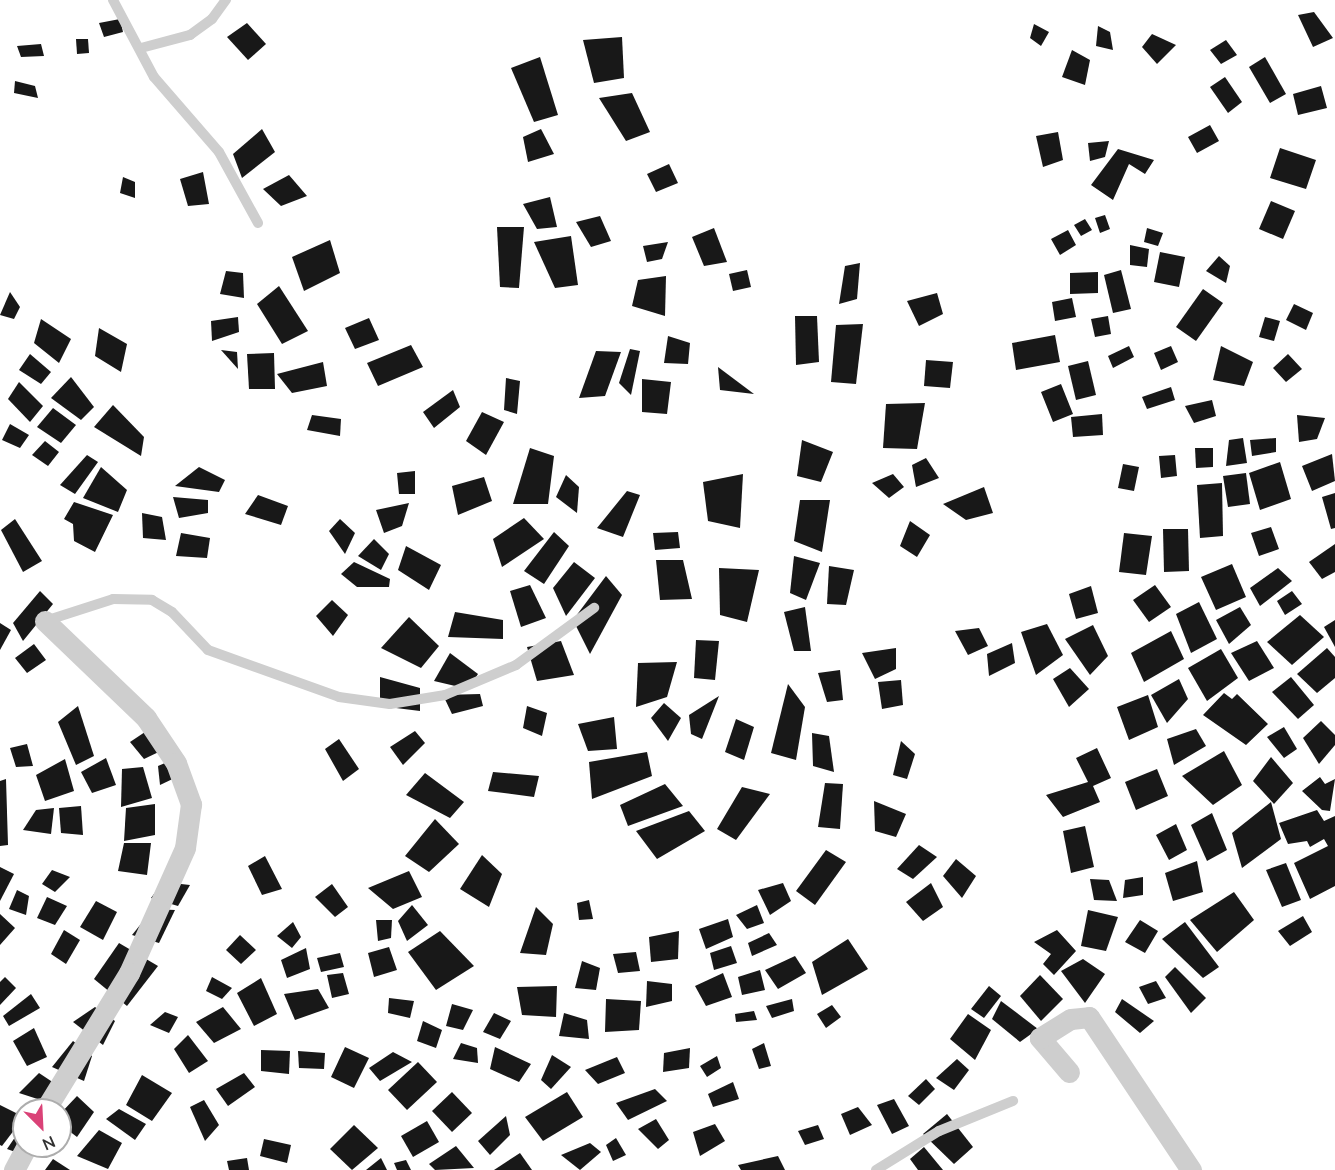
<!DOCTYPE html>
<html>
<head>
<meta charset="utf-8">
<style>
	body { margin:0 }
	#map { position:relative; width:1335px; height:1170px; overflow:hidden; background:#fff; font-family:"Nunito Sans",sans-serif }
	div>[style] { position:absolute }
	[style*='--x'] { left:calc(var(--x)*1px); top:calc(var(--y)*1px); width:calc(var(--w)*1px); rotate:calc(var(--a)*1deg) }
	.building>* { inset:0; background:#181818 }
	.service>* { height:10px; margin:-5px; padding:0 5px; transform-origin:5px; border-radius:5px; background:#cecece }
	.minor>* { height:21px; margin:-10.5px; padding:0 10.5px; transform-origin:10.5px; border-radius:10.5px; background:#cecece }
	span { translate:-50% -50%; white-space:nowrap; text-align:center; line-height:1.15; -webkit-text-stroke:6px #fff; paint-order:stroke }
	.north { position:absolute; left:12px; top:1098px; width:60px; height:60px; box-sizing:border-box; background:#fff; border:2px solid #adadad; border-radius:50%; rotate:156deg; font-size:16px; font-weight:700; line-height:24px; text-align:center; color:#313131 }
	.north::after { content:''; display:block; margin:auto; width:21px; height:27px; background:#da4277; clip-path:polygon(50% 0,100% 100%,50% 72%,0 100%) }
</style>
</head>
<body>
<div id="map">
	<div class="building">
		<i style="clip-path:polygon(1314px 12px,1333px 38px,1313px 47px,1298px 15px)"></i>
		<i style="clip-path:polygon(120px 19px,123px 32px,104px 37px,99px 23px)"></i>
		<i style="clip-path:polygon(247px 23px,266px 44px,248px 60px,227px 37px)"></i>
		<i style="clip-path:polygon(1034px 24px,1049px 32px,1041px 46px,1030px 38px)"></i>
		<i style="clip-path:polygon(1098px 26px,1110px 32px,1113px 50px,1096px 46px)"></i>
		<i style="clip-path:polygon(1152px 34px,1176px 45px,1157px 64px,1142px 47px)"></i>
		<i style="clip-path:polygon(622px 37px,624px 78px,594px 83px,583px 40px)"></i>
		<i style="clip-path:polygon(76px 39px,88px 39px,89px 53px,77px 54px)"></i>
		<i style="clip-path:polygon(1226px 40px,1237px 55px,1221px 64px,1210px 50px)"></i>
		<i style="clip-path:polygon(41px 44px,44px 56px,21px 57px,17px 46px)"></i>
		<i style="clip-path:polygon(1072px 50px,1090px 60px,1085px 85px,1062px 77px)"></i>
		<i style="clip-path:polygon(540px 57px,558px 115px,534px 122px,511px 68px)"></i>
		<i style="clip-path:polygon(1265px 57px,1286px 94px,1270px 103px,1249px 67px)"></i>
		<i style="clip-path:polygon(1225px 77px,1242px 102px,1228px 113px,1210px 87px)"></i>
		<i style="clip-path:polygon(15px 81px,35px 86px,38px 98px,14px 93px)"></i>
		<i style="clip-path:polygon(1321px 86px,1327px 108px,1298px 115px,1293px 94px)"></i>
		<i style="clip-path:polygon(632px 93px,650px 132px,626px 141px,599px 98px)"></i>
		<i style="clip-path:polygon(1210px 125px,1219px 141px,1197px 153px,1188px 137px)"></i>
		<i style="clip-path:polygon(262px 129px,275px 152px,242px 178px,233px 154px)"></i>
		<i style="clip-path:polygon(541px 129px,554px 154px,528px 162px,523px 137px)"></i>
		<i style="clip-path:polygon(1058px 132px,1063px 160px,1043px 167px,1036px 136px)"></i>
		<i style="clip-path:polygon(1109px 141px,1105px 157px,1090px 161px,1088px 143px)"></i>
		<i style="clip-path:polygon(1280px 148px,1316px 160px,1306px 189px,1270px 178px)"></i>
		<i style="clip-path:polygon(1118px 149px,1154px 160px,1145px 174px,1129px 164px,1113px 200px,1091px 185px)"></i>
		<i style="clip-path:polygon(669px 164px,678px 183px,656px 192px,647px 174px)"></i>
		<i style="clip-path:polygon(203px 172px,209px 204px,188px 206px,180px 179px)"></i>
		<i style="clip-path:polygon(289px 175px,307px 196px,281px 206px,263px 189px)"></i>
		<i style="clip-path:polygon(123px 177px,135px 182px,135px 198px,120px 193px)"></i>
		<i style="clip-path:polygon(550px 197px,557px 227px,537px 229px,523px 204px)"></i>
		<i style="clip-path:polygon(1271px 201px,1295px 211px,1283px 239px,1259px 229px)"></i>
		<i style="clip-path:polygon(1105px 215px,1110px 229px,1100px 233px,1095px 218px)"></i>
		<i style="clip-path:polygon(600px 216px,611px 241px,591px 247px,576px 222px)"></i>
		<i style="clip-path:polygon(1085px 219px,1092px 230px,1081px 236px,1074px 225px)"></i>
		<i style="clip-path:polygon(497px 227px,524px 227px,519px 288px,500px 287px)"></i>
		<i style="clip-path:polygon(714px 228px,727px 262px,704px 266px,692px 237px)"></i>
		<i style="clip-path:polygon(1147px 228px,1163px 233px,1158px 246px,1144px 242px)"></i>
		<i style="clip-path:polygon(1068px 230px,1076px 245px,1060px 255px,1051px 239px)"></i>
		<i style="clip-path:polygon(571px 236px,578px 285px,555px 288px,534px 242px)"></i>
		<i style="clip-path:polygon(330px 240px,340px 273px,304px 291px,292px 257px)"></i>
		<i style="clip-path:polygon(668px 242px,662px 259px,647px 262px,643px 246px)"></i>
		<i style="clip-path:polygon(1130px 245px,1149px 249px,1147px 267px,1130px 265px)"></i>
		<i style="clip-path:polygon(1160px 252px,1185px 257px,1179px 287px,1154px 282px)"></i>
		<i style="clip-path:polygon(1219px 256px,1230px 266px,1226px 283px,1206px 271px)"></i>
		<i style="clip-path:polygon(860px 263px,857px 299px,839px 304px,845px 266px)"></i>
		<i style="clip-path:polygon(747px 270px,751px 287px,733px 291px,729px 274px)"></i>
		<i style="clip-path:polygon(1121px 270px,1131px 309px,1113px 313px,1104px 275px)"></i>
		<i style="clip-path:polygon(226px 271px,243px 273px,244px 298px,220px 294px)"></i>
		<i style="clip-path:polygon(1098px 272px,1098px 293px,1070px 294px,1070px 273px)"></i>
		<i style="clip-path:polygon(666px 276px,665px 316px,632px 306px,638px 280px)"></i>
		<i style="clip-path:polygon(279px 286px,308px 331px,282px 344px,257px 304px)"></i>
		<i style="clip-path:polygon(1203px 289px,1223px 303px,1196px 341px,1176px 327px)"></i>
		<i style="clip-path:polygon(10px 292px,20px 307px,14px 319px,0 315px)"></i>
		<i style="clip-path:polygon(937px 293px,943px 314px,919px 326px,907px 301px)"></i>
		<i style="clip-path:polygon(1072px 298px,1076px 317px,1055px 321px,1052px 302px)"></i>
		<i style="clip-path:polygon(1294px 304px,1313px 313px,1306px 330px,1286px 320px)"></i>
		<i style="clip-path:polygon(795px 316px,817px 316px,819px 362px,796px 365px)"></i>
		<i style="clip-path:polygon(1108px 316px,1111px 334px,1095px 337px,1091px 319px)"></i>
		<i style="clip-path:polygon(238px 317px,239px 332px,212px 341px,211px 321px)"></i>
		<i style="clip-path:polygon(1265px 317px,1280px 321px,1274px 341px,1259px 337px)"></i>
		<i style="clip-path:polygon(369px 318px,379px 340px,355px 349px,345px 328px)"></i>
		<i style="clip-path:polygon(41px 319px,71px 339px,59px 363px,34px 343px)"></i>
		<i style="clip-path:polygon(863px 324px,856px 384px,831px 382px,836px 325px)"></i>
		<i style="clip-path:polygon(99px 328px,127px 344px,121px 372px,95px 356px)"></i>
		<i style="clip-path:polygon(1055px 335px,1060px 362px,1016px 370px,1012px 343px)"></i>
		<i style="clip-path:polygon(668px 336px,690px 343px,688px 364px,664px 363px)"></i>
		<i style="clip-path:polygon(411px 345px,423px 367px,378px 386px,367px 363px)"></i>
		<i style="clip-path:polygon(1129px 346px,1134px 357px,1113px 368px,1108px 356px)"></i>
		<i style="clip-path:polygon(1171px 346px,1178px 362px,1161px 370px,1154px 353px)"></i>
		<i style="clip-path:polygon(1221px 346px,1253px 362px,1244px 386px,1213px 380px)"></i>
		<i style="clip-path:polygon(630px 349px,640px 351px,631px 395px,619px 383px)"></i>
		<i style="clip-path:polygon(221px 350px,237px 352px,238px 369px)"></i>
		<i style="clip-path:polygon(596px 351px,621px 352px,605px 396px,579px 398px)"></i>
		<i style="clip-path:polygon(274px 353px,275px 389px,249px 389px,247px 354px)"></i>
		<i style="clip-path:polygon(30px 354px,51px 372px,41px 384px,19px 370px)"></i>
		<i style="clip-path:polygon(1288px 354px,1302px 369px,1286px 382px,1273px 368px)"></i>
		<i style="clip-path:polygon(926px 360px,953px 362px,950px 388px,924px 386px)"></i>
		<i style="clip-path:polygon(1088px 361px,1096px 395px,1076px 400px,1068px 366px)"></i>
		<i style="clip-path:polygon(323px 362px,327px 386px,292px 393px,277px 374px)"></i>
		<i style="clip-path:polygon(718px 367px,754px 394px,720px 390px)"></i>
		<i style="clip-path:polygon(71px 377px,94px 407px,81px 420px,51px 398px)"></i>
		<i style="clip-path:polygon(506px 378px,520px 381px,517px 414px,504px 410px)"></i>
		<i style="clip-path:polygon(642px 379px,671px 382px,667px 414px,642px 412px)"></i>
		<i style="clip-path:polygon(19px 382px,43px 406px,30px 422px,8px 399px)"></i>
		<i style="clip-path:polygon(1061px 384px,1073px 414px,1053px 422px,1041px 392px)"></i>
		<i style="clip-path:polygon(1171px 387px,1175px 400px,1147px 409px,1142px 397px)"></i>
		<i style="clip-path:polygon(453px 390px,460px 407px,434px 428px,423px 412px)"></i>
		<i style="clip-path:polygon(1212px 400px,1216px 416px,1194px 423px,1185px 406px)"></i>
		<i style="clip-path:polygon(925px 403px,917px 449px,883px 448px,886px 404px)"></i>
		<i style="clip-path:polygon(113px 405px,144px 437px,141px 456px,94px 427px)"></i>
		<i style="clip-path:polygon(53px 408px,76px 425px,61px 443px,37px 427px)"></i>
		<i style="clip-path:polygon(482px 412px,504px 422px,486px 455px,466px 441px)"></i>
		<i style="clip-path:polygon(1102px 414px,1103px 435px,1073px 437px,1071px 417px)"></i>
		<i style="clip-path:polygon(312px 415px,341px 419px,340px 436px,307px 430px)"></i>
		<i style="clip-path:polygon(1297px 415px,1325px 418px,1317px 439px,1299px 442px)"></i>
		<i style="clip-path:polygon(10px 424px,29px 435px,20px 448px,2px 440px)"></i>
		<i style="clip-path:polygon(1243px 438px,1247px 463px,1226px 466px,1229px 440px)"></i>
		<i style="clip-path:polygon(1276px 438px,1276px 452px,1252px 456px,1250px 440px)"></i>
		<i style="clip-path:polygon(802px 440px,833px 452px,821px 482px,797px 476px)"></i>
		<i style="clip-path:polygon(45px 441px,59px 452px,48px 466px,32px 455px)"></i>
		<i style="clip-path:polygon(530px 448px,554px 456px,548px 504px,513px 504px)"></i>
		<i style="clip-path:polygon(1195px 448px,1213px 448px,1213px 467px,1196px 468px)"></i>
		<i style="clip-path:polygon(1332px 454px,1335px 481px,1312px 491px,1302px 466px)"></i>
		<i style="clip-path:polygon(87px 455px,98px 462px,75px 494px,60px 485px)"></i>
		<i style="clip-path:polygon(1175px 455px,1177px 476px,1161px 478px,1159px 456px)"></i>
		<i style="clip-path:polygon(926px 458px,939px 478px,916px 487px,912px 465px)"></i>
		<i style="clip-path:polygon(1280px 462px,1291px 499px,1260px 510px,1249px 473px)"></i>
		<i style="clip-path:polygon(1123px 464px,1139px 467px,1134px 491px,1118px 488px)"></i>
		<i style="clip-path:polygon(101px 467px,127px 490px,118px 512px,83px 498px)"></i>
		<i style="clip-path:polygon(199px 467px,225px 480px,219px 492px,175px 486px)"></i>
		<i style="clip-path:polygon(415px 471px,415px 494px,399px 494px,397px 473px)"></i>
		<i style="clip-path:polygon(1246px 473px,1250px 504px,1228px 507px,1223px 476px)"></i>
		<i style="clip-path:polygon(743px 474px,740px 528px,708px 521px,703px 482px)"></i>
		<i style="clip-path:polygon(893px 474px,904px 487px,889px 498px,872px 483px)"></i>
		<i style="clip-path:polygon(566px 475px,579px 487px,577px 513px,556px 497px)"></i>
		<i style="clip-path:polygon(484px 477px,492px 501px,458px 515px,452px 486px)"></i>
		<i style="clip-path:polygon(1222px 483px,1223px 536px,1200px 538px,1197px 485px)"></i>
		<i style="clip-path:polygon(984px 487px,993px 513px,966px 520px,943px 504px)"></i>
		<i style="clip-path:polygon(627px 491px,640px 495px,623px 537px,597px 528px)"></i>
		<i style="clip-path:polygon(1335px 493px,1335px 528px,1331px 529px,1322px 497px)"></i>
		<i style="clip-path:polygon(258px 495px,288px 506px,281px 525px,245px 514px)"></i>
		<i style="clip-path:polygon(173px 497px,208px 500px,208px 513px,179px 518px)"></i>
		<i style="clip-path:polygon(800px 500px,830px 500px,822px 552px,794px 541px)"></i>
		<i style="clip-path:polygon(74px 502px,113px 515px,95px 552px,74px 541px,73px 524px,64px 519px)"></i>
		<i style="clip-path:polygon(409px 503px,402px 526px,384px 533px,376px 510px)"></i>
		<i style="clip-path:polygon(142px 513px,162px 517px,166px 540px,143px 538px)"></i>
		<i style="clip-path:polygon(524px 518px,544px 539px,502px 567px,493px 539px)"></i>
		<i style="clip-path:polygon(15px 519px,42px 561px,23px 572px,1px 530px)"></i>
		<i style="clip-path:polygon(340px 519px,355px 533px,345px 554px,329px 531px)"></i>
		<i style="clip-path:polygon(910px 521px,930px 535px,917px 557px,900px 546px)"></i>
		<i style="clip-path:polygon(1271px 527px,1279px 549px,1259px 556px,1251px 533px)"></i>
		<i style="clip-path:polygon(1163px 529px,1188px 529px,1189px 571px,1164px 572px)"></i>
		<i style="clip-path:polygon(554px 532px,569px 546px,544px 584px,524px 571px)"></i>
		<i style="clip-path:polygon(678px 532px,680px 548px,655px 550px,653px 533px)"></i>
		<i style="clip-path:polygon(181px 533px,210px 538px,207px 558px,176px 556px)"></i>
		<i style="clip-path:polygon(1124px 533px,1152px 536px,1146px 575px,1119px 572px)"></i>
		<i style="clip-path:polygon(374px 539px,389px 554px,381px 570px,358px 556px)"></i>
		<i style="clip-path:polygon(1335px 544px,1335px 572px,1322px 579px,1309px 562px)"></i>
		<i style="clip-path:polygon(406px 546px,441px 565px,429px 590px,398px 570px)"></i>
		<i style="clip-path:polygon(794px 556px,820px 563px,806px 600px,790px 593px)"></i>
		<i style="clip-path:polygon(656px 560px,683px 560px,692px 599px,660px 600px)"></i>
		<i style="clip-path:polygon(354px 562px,390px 579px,389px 587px,357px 587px,341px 574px)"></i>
		<i style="clip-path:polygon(574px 562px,595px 578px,566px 616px,553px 588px)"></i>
		<i style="clip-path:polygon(1232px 564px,1246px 597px,1216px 610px,1201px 577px)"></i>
		<i style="clip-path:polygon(829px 566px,854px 570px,846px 605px,827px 604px)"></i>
		<i style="clip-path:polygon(719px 568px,759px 570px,747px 622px,720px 615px)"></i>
		<i style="clip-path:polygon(1278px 568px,1292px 581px,1260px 606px,1250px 588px)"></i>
		<i style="clip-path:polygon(606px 576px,622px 595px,590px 654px,573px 620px)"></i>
		<i style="clip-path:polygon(530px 585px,546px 618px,521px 627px,510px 591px)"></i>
		<i style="clip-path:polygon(1155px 585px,1171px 607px,1149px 622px,1133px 600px)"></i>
		<i style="clip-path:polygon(1091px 586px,1098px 613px,1076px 619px,1069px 594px)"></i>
		<i style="clip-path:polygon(40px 591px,53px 604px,23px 641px,13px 623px)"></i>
		<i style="clip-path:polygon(1292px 591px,1302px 604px,1285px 615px,1277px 601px)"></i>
		<i style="clip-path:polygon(332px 600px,348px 615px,333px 636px,316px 616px)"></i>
		<i style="clip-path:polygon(1199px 602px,1217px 639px,1191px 653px,1176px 614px)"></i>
		<i style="clip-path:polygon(805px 607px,811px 651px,794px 651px,784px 612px)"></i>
		<i style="clip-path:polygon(1240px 607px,1251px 625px,1229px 644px,1216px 620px)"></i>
		<i style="clip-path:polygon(455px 612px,503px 620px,503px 639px,448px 637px)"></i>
		<i style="clip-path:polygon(1300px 615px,1324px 637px,1292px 665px,1267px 642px)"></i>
		<i style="clip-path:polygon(409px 617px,439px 646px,421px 668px,381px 648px)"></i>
		<i style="clip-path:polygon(1335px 620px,1335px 647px,1324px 627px)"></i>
		<i style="clip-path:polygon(0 623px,11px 630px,0 650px)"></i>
		<i style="clip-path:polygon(1047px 624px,1063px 655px,1036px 675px,1021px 632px)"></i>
		<i style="clip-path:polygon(1093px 625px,1108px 656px,1090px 675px,1065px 639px)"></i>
		<i style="clip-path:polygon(979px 628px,988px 646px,968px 655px,955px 631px)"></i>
		<i style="clip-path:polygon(1171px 631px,1184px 659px,1144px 682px,1131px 653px)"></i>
		<i style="clip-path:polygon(696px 640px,719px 641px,715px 680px,694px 678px)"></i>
		<i style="clip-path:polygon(561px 641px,574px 675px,537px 681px,527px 647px)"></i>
		<i style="clip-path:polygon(1257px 641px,1274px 668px,1249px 681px,1231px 653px)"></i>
		<i style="clip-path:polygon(1012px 643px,1015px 663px,989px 676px,987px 654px)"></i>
		<i style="clip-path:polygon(34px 644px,46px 660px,27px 673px,15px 658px)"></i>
		<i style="clip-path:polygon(896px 648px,896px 669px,875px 679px,862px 653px)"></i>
		<i style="clip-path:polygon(1327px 648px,1335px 657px,1335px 678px,1317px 693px,1297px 674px)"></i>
		<i style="clip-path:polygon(1221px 649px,1238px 678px,1207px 701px,1188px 668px)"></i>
		<i style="clip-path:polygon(450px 653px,478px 674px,468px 689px,434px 681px)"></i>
		<i style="clip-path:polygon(677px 662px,667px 697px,636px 707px,638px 663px)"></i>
		<i style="clip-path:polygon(1070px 668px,1089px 689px,1069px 707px,1053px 679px)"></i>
		<i style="clip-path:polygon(840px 670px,843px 700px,827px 702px,818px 673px)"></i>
		<i style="clip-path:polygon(380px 677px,420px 688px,420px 711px,380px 706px)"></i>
		<i style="clip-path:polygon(1291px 677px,1314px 705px,1298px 719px,1272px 692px)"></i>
		<i style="clip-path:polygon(1179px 679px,1188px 699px,1167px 723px,1151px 695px)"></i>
		<i style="clip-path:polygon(901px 680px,903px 705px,882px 709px,878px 682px)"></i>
		<i style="clip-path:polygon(788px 684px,805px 707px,796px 760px,771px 753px)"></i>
		<i style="clip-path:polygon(1224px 693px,1232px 699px,1237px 694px,1268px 724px,1246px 745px,1203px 715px)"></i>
		<i style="clip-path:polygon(480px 694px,483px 706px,452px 714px,443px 695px)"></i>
		<i style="clip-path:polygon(1148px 695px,1158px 727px,1129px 740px,1117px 707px)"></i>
		<i style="clip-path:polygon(719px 696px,702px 739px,691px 734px,689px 715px)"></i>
		<i style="clip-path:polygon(664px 703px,681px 718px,668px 741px,651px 718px)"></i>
		<i style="clip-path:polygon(78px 706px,94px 756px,76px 765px,58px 722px)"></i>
		<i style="clip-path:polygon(527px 706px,547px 713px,542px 736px,523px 728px)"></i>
		<i style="clip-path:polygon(614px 717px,617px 749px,588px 751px,578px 724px)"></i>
		<i style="clip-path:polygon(736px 719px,754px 727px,744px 760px,725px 752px)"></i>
		<i style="clip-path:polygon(1321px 721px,1335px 735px,1335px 745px,1319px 764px,1303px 738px)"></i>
		<i style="clip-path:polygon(1284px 727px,1297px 749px,1284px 758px,1267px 737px)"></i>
		<i style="clip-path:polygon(151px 728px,165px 749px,144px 759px,130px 742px)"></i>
		<i style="clip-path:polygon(1196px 729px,1206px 746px,1174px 765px,1167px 739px)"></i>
		<i style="clip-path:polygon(415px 731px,425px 743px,403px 765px,390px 747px)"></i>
		<i style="clip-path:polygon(812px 733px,829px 736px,834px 772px,813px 766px)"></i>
		<i style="clip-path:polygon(339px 739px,359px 769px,343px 781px,325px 749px)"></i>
		<i style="clip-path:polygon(901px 741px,915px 754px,907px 779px,893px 775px)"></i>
		<i style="clip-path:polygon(27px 744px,33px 766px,16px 767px,10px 748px)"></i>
		<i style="clip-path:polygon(1097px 748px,1111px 778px,1093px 786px,1100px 802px,1063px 817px,1046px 795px,1088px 782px,1076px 758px)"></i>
		<i style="clip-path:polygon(1224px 751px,1242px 785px,1213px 805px,1182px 776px)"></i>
		<i style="clip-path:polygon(647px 752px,652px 776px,592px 799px,589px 762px)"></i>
		<i style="clip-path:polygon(1271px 757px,1293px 783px,1274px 804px,1253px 781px)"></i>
		<i style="clip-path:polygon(106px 758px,116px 785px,92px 793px,81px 772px)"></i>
		<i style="clip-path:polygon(65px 759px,74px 791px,45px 801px,36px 775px)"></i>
		<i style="clip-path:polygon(172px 760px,181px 775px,160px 785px,158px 766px)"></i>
		<i style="clip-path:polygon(143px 767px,152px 798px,121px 807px,122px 769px)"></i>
		<i style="clip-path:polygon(1157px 769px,1168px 796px,1136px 810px,1125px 782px)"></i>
		<i style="clip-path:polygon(493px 772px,539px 776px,534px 797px,488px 791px)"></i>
		<i style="clip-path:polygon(425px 773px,464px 802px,450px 818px,406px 795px)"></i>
		<i style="clip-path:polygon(1320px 777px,1325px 784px,1335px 779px,1330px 811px,1322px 810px,1302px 791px)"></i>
		<i style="clip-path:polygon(6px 779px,8px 845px,0 846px,0 781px)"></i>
		<i style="clip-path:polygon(825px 783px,843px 784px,840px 829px,818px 827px)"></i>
		<i style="clip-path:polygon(665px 784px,683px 806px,628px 826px,620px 805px)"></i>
		<i style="clip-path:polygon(742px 787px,770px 794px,736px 840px,717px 829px)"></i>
		<i style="clip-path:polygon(874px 801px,906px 814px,896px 837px,875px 831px)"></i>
		<i style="clip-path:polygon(1271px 802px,1281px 839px,1242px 868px,1232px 833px)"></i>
		<i style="clip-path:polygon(155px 804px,155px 835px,124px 841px,126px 808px)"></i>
		<i style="clip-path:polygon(81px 806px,83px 835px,61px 833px,59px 808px)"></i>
		<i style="clip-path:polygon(54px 808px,51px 834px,23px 830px,36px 810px)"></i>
		<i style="clip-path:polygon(1317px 810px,1324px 821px,1335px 816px,1335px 886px,1310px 899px,1294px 863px,1328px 846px,1324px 839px,1310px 847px,1307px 841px,1288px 844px,1279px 823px)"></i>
		<i style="clip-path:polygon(689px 811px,705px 831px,657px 859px,636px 831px)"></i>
		<i style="clip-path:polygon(1212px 813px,1227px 850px,1207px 861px,1191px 825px)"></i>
		<i style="clip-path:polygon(435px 819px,459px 844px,429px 872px,405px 856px)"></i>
		<i style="clip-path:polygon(1176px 824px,1187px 850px,1169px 860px,1156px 835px)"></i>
		<i style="clip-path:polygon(1085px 826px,1094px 867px,1071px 873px,1063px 831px)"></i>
		<i style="clip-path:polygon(124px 843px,151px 843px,147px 875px,118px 871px)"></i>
		<i style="clip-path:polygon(919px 845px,937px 857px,913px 879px,897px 869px)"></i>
		<i style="clip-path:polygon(826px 850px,846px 862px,815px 905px,796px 891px)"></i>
		<i style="clip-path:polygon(482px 855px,502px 874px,489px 907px,460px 889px)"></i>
		<i style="clip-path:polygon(265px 856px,282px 889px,262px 895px,248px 866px)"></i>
		<i style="clip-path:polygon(956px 859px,976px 876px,962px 898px,943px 876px)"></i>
		<i style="clip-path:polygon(1197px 861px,1203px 892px,1173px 901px,1165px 873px)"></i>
		<i style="clip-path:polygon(1286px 863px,1301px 900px,1282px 907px,1266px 870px)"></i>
		<i style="clip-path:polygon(0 867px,14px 874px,0 901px)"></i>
		<i style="clip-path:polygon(52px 870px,70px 877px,55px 892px,42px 884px)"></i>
		<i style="clip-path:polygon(409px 871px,422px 897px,393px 909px,368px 888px)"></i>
		<i style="clip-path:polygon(1143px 877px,1143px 895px,1123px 898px,1125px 880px)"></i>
		<i style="clip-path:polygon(1090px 879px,1109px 880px,1117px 901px,1094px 900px)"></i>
		<i style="clip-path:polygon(163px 882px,190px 885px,178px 906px,151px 898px)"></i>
		<i style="clip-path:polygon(783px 883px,791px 901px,770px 915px,758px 890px)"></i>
		<i style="clip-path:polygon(931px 883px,943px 907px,923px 921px,906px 902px)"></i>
		<i style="clip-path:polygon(332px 884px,348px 907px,335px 917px,315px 897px)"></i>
		<i style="clip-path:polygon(17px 890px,29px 896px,26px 915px,9px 909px)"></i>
		<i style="clip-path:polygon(1234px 892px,1254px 920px,1217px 952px,1190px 920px)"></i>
		<i style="clip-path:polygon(47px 897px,67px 906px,55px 925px,37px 918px)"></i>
		<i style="clip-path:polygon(589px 900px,593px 919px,579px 920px,577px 903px)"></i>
		<i style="clip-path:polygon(96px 901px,117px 912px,103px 940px,80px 927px)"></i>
		<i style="clip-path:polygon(412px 905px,428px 925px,407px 941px,398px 921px)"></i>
		<i style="clip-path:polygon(757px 905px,764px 923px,747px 929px,736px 915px)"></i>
		<i style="clip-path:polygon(536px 907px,553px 924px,546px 955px,520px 953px)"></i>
		<i style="clip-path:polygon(153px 909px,175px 910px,159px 943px,132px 935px)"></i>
		<i style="clip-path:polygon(1088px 910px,1118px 917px,1106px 951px,1081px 946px)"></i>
		<i style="clip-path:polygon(0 914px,15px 928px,0 945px)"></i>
		<i style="clip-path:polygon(1303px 916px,1312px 932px,1290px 946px,1278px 931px)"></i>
		<i style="clip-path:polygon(728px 919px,733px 937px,706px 949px,699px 929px)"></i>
		<i style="clip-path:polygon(376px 920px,392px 920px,391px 938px,378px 941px)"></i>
		<i style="clip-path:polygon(1140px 920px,1158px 931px,1145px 953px,1125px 942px)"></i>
		<i style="clip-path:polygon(293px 922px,301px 937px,292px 948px,277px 936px)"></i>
		<i style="clip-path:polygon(1185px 922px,1219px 967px,1203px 978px,1162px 939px)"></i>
		<i style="clip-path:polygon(64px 930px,80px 940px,66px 964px,51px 954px)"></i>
		<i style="clip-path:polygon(1057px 930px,1076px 951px,1054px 975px,1043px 964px,1051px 954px,1034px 942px)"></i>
		<i style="clip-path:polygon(440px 931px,474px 966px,436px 990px,408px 952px)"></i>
		<i style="clip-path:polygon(679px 931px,678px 959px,651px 962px,649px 937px)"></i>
		<i style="clip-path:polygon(769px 933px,777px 945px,752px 956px,748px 943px)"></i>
		<i style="clip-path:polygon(240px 935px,256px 950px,241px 964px,226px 950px)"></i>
		<i style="clip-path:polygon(848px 939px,868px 969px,822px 995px,812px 962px)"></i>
		<i style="clip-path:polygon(119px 943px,158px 966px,127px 1006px,94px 979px)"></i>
		<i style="clip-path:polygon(731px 946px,737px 963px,714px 970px,710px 953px)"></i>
		<i style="clip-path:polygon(389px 947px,397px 970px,374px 977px,368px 953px)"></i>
		<i style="clip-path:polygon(306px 948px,310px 969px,287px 978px,281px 960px)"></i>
		<i style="clip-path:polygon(636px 952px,640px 971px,618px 973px,613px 954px)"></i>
		<i style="clip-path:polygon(340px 953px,344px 967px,321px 972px,317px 958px)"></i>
		<i style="clip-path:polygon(795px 956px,806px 973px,778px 989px,765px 970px)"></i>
		<i style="clip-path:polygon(1083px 959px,1105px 974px,1085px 1003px,1061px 971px)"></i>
		<i style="clip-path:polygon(582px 961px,600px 968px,596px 990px,575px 988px)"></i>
		<i style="clip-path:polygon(1175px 967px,1206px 998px,1191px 1013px,1165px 977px)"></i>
		<i style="clip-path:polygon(760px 970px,765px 990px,742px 995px,738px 977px)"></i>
		<i style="clip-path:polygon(343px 973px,349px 994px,332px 998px,327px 975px)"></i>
		<i style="clip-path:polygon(723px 973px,732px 997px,706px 1006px,695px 986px)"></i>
		<i style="clip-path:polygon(1040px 975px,1063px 999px,1041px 1021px,1020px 996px)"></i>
		<i style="clip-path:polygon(5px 977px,16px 988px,0 1005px,0 982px)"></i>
		<i style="clip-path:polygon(212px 977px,232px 988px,222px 999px,206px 991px)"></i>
		<i style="clip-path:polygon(261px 978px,277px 1014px,254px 1026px,237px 993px)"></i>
		<i style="clip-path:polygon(647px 981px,672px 984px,672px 1001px,646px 1007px)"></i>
		<i style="clip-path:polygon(1156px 981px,1166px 998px,1148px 1004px,1139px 987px)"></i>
		<i style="clip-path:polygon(557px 986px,556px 1017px,522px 1015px,517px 987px)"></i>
		<i style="clip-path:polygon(989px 986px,1001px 996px,984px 1018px,971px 1009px)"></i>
		<i style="clip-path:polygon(318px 989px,329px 1008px,295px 1020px,284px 994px)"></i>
		<i style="clip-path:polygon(31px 994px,40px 1008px,9px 1026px,3px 1016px)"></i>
		<i style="clip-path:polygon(389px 998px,414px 1001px,410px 1018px,388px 1013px)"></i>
		<i style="clip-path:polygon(606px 999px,641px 1001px,639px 1030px,605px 1032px)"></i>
		<i style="clip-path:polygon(792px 999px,794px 1011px,772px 1018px,766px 1006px)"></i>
		<i style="clip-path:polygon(1122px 999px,1154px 1021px,1140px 1033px,1115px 1012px)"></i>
		<i style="clip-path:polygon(1001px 1001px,1038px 1029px,1020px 1042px,992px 1019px)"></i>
		<i style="clip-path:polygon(452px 1004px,473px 1010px,463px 1030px,446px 1026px)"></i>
		<i style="clip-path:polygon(832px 1005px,841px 1017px,826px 1028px,817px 1014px)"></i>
		<i style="clip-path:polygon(95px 1007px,115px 1021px,103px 1045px,73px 1022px)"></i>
		<i style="clip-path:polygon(223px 1007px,241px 1029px,214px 1043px,196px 1022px)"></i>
		<i style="clip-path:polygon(754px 1011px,757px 1020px,736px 1022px,735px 1014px)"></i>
		<i style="clip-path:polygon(165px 1012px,178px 1017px,169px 1033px,150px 1025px)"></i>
		<i style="clip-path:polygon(494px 1013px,511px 1021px,500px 1039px,483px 1032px)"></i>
		<i style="clip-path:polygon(564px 1013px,587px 1020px,589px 1039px,559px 1036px)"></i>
		<i style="clip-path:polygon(968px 1014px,991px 1030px,975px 1060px,950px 1039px)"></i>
		<i style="clip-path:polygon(423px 1021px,442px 1030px,436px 1048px,417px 1041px)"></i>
		<i style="clip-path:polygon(34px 1028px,47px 1057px,27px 1066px,13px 1041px)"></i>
		<i style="clip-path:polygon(188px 1035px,208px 1061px,189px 1073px,174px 1049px)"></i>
		<i style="clip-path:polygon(73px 1041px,92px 1056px,84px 1081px,52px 1067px)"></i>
		<i style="clip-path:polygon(461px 1043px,477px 1048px,478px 1063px,453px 1059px)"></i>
		<i style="clip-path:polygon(764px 1043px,771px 1066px,759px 1069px,752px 1049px)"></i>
		<i style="clip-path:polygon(345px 1047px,369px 1058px,354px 1088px,331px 1077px)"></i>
		<i style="clip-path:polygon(495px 1047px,531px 1064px,519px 1082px,490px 1069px)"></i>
		<i style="clip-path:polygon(690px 1048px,689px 1068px,663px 1072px,664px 1053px)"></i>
		<i style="clip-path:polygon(261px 1050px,290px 1051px,289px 1074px,261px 1071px)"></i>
		<i style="clip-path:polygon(298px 1051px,325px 1053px,324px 1069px,299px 1068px)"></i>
		<i style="clip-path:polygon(393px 1052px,412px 1062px,380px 1081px,369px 1068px)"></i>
		<i style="clip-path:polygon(552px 1055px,571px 1067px,551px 1089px,541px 1080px)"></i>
		<i style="clip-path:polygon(717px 1056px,721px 1068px,707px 1077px,700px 1066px)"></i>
		<i style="clip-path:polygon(617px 1057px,625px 1073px,598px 1084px,585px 1070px)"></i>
		<i style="clip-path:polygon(957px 1059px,969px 1070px,954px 1090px,936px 1078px)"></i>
		<i style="clip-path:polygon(418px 1062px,437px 1082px,407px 1110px,388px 1090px)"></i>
		<i style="clip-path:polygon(39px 1073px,66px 1091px,56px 1105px,19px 1093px)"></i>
		<i style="clip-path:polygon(244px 1073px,255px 1087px,228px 1106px,216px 1089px)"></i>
		<i style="clip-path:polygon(142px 1075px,172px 1093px,152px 1121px,126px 1105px)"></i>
		<i style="clip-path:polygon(926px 1079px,935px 1089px,919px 1105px,908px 1096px)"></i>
		<i style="clip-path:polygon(733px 1082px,739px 1099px,713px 1107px,708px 1094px)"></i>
		<i style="clip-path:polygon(655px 1089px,667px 1101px,628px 1120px,616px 1103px)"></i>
		<i style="clip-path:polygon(452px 1092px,472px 1113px,452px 1132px,432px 1111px)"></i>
		<i style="clip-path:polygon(567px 1092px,583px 1117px,543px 1141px,525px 1117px)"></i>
		<i style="clip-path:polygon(77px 1096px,94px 1112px,77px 1137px,60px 1124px,60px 1114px)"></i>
		<i style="clip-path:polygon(894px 1099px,909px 1126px,892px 1134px,877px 1105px)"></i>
		<i style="clip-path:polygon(204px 1100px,219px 1125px,205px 1141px,190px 1107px)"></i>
		<i style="clip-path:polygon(0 1105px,24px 1117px,2px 1146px,0 1145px)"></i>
		<i style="clip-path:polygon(858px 1107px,872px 1125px,850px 1135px,841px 1114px)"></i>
		<i style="clip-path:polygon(119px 1109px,146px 1124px,135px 1140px,106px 1119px)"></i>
		<i style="clip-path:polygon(947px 1114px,973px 1147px,954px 1164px,923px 1134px)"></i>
		<i style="clip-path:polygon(506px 1116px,510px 1135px,490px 1155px,478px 1141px)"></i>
		<i style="clip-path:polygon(656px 1119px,669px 1140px,658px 1149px,638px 1129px)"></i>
		<i style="clip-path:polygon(427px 1121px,439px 1142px,413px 1157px,401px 1136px)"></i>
		<i style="clip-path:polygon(24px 1124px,24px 1146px,38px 1146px,32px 1158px,7px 1149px)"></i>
		<i style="clip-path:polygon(715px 1124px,725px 1141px,700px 1156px,693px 1132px)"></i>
		<i style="clip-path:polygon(354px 1125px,378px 1148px,352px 1170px,330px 1149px)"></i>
		<i style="clip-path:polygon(818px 1125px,824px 1139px,805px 1145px,798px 1131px)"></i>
		<i style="clip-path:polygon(99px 1130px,122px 1143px,108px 1169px,77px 1156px)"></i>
		<i style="clip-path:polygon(616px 1138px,626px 1155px,613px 1161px,606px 1145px)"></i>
		<i style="clip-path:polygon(264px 1139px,291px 1145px,287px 1163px,260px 1156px)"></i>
		<i style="clip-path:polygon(590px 1143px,601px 1152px,580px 1170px,561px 1155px)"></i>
		<i style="clip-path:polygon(456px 1146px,474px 1168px,435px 1170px,429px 1164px)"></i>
		<i style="clip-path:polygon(924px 1147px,943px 1170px,918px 1170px,910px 1159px)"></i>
		<i style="clip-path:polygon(520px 1153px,532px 1170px,494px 1170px)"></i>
		<i style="clip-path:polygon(778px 1156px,785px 1170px,741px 1170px,738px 1165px)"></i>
		<i style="clip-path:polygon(247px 1158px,249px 1170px,229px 1170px,227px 1161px)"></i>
		<i style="clip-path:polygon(381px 1158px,387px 1170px,366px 1170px)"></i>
		<i style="clip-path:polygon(53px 1159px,70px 1170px,45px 1170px)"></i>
		<i style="clip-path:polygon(406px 1160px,411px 1170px,397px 1170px,394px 1163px)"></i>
	</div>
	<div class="service">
		<i style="--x:113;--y:0;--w:87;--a:62"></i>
		<i style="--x:154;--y:77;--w:99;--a:49.1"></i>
		<i style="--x:219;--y:152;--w:81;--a:61.2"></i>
		<i style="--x:141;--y:48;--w:51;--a:-14.9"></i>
		<i style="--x:190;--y:35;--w:27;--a:-36"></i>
		<i style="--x:212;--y:19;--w:24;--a:-54"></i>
		<i style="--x:45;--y:621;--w:71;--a:-17.9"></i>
		<i style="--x:113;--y:599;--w:39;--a:1"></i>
		<i style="--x:152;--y:600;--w:23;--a:31"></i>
		<i style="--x:172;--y:612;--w:52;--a:46.5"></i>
		<i style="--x:208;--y:650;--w:139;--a:19.7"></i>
		<i style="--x:339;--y:697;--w:51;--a:7.8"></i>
		<i style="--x:390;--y:704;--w:56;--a:-9.3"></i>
		<i style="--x:445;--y:695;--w:77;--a:-22.9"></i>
		<i style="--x:516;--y:665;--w:97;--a:-36.2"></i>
		<i style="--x:876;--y:1170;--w:74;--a:-31.8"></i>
		<i style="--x:939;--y:1131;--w:80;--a:-22.1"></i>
	</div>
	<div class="minor">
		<i style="--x:45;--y:621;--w:140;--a:43.8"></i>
		<i style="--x:146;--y:718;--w:54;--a:56.3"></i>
		<i style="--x:176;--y:763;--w:44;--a:69.9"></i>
		<i style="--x:191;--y:804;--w:44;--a:97.8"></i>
		<i style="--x:185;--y:848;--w:137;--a:114.1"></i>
		<i style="--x:129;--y:973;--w:161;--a:121.5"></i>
		<i style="--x:1069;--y:1072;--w:45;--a:-130.5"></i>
		<i style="--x:1040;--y:1038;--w:36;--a:-32"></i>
		<i style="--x:1071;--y:1019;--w:18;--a:-6"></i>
		<i style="--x:1089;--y:1017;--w:184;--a:56.3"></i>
		<i style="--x:14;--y:1170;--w:27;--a:-62"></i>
	</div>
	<div class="north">N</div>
</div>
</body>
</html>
